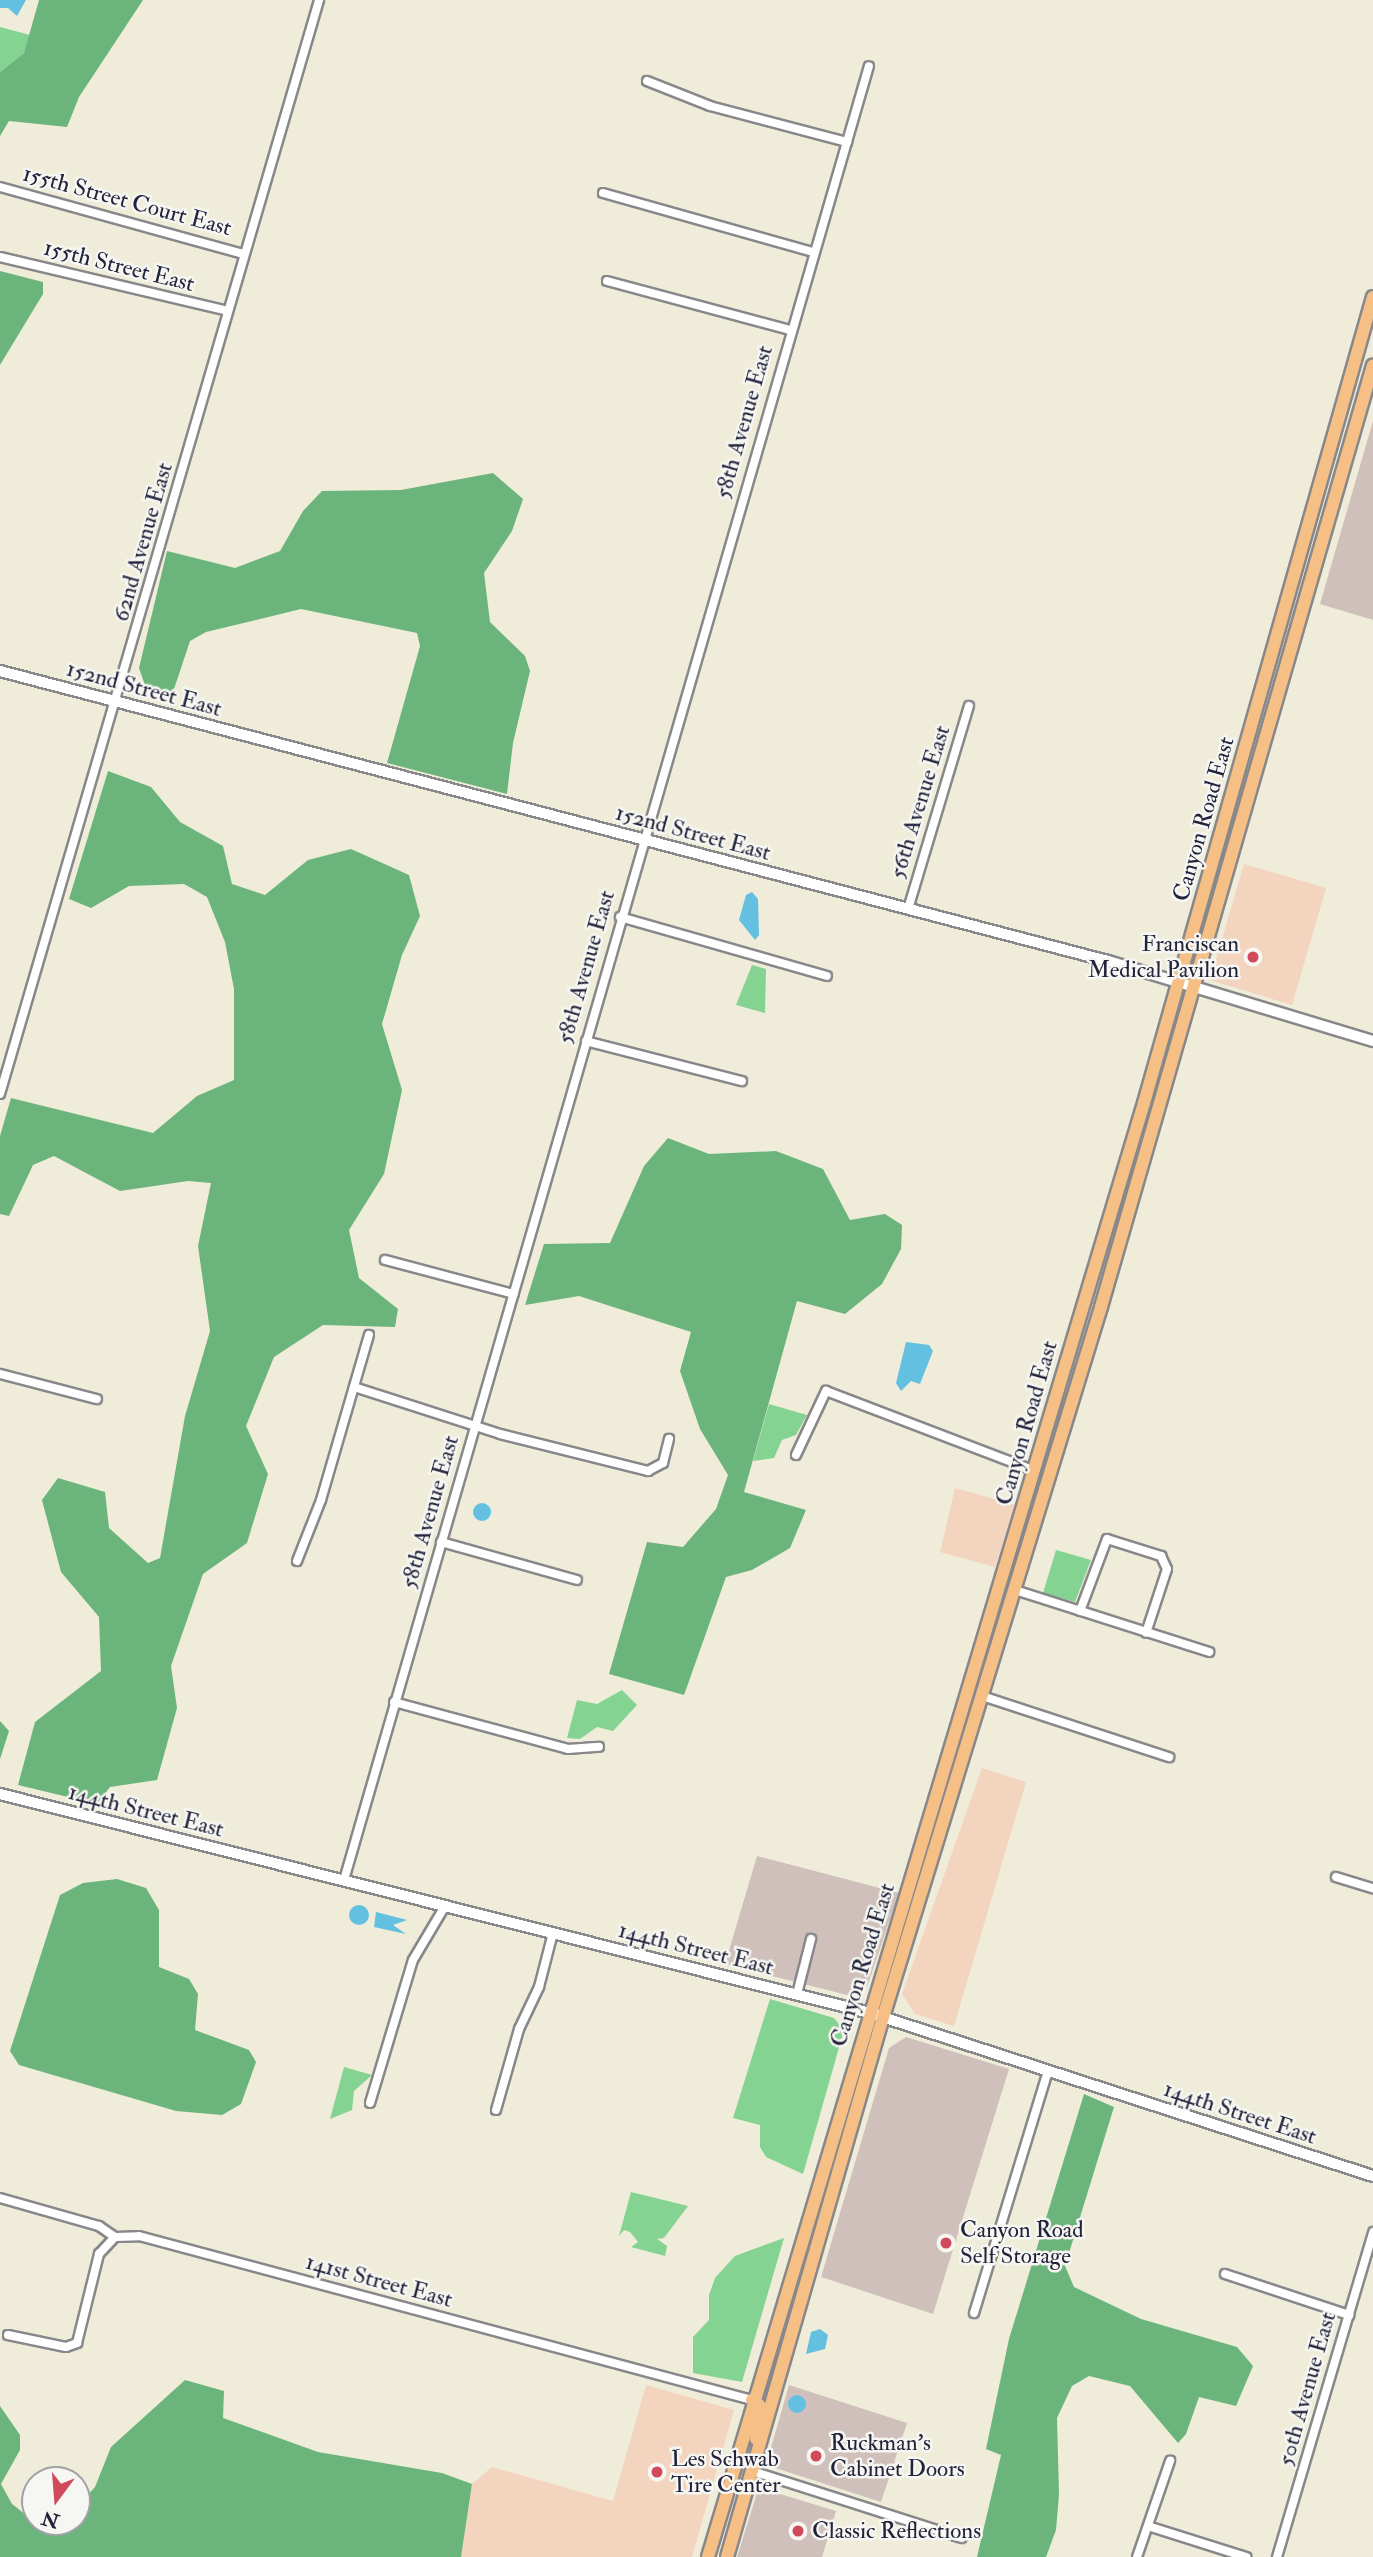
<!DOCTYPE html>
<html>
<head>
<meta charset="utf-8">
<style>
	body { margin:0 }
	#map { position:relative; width:1373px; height:2557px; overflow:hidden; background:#efecd9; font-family:"IM FELL Double Pica",serif }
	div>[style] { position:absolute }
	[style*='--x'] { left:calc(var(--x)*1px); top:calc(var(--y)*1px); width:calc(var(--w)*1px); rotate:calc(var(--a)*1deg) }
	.built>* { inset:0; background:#f3d4bf }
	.industrial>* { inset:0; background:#cfc0bb }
	.green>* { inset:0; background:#84d392 }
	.forest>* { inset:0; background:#6bb57c }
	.water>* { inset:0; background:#63c0e1 }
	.round { border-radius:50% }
	.roads { filter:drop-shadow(2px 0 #88878a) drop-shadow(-2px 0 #88878a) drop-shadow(0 2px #88878a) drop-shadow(0 -2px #88878a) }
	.minor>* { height:8px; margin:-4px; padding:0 4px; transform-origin:4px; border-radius:4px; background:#fff }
	.tertiary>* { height:10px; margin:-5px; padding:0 5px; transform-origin:5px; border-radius:5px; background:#fff }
	.primary>* { height:12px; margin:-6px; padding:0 6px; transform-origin:6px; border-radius:6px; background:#f5bf86 }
	.dots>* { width:19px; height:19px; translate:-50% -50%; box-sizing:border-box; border:4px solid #f6f6f2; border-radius:50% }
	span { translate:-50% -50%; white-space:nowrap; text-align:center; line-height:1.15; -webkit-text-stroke:5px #f6f6f2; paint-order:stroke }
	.street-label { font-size:23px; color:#22223b }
	.poi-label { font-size:23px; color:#22223b }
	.right { translate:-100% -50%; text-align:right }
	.left { translate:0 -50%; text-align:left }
	.north { position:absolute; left:21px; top:2466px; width:70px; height:70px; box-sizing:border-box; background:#f6f6f2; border:2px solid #a1a1a9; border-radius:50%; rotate:196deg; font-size:19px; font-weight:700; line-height:28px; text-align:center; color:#22223b }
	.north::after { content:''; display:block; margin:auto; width:24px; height:32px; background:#d1495b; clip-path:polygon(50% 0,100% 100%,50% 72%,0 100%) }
</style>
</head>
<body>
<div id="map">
	<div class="built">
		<i style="clip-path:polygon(1244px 864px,1326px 888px,1292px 1005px,1210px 980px)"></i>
		<i style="clip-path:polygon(955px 1488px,1016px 1505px,995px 1567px,940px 1552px)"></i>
		<i style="clip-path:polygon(982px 1768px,1026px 1782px,954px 2026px,915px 2014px,902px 1994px)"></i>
		<i style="clip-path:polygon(646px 2385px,734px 2410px,692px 2557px,461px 2557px,472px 2484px,492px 2467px,613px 2501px)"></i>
	</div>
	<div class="industrial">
		<i style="clip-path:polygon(1373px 421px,1373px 620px,1320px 604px)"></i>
		<i style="clip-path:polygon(757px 1856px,899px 1893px,867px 1987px,847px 1995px,725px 1964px)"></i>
		<i style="clip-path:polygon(906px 2037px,1009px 2069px,933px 2314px,821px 2277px,889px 2048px)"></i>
		<i style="clip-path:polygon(789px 2385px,907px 2423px,881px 2502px,766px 2465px)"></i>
		<i style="clip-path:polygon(767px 2490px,836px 2511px,822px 2557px,737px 2557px,757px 2493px)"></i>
	</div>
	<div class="green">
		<i style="clip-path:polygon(0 27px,30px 35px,24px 53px,0 72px)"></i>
		<i style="clip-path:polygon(752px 965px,766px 969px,765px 1013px,736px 1005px)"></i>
		<i style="clip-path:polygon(769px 1404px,807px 1415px,796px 1435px,782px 1440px,774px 1458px,753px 1461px)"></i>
		<i style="clip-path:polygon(1056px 1550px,1091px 1560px,1075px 1602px,1043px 1593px)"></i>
		<i style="clip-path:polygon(622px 1690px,637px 1705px,613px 1731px,597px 1727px,580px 1739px,567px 1738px,577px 1700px,597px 1704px)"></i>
		<i style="clip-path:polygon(770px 1999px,834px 2018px,844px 2030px,803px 2174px,766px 2157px,760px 2147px,760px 2125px,733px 2118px)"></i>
		<i style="clip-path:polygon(344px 2067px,372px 2075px,354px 2091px,352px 2110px,330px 2119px)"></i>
		<i style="clip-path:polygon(631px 2192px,688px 2206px,664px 2238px,657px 2239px,667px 2246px,665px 2256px,631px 2247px,638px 2242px,630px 2232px,624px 2230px,619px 2236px)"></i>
		<i style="clip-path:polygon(784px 2238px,742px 2382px,693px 2373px,693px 2337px,709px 2320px,709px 2295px,715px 2278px,735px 2256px)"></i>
	</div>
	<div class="forest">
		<i style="clip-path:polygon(39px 0,143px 0,79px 97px,67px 127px,9px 121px,0 136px,0 72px,24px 53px)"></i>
		<i style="clip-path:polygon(0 271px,43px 282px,43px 294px,0 365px)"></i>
		<i style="clip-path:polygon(493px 473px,523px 499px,512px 531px,484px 573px,490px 622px,525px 656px,530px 671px,513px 743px,507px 794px,387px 763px,420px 646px,417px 633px,301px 609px,206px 632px,190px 641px,173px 692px,162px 695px,146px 688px,139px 668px,167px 551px,235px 568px,280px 551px,303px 511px,322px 491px,401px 490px)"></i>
		<i style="clip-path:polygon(108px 771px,151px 787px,180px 822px,223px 846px,232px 884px,265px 895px,308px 860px,351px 849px,409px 875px,420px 916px,402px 955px,382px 1024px,402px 1090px,384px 1174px,349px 1230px,359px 1278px,398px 1309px,395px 1327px,323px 1325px,274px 1357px,246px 1426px,268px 1474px,247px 1543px,203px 1574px,171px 1666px,177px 1708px,157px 1780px,110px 1787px,97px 1804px,18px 1785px,35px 1722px,101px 1671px,99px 1617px,61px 1572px,42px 1500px,58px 1478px,105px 1492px,109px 1528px,148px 1563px,160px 1558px,185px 1416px,210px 1331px,198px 1246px,211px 1183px,188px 1181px,120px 1191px,54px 1156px,33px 1165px,9px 1216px,0 1214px,0 1136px,11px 1098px,153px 1133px,197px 1096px,234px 1080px,234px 989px,225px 942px,207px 897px,184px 884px,129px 886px,91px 908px,69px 899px)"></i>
		<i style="clip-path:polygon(668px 1138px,709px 1154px,776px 1151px,823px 1169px,850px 1220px,885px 1214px,902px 1225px,901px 1249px,882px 1284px,845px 1314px,797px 1301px,744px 1492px,806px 1510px,790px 1548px,752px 1570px,726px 1577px,684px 1695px,609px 1674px,647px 1542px,683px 1547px,716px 1509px,728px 1475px,700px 1429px,680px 1371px,691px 1332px,579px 1296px,525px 1305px,544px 1244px,610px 1243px,644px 1166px)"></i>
		<i style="clip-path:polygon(0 1721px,9px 1731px,0 1759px)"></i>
		<i style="clip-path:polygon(117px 1879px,146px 1888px,159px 1910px,159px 1967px,189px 1979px,198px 1994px,195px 2030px,249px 2050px,256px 2062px,241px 2104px,222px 2115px,176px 2111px,19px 2065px,10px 2051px,60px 1895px,83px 1883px)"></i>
		<i style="clip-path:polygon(1084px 2094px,1114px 2107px,1065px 2266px,1074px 2287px,1141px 2319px,1237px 2347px,1253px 2366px,1236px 2406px,1199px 2397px,1186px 2434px,1178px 2443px,1130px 2386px,1089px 2376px,1072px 2386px,1057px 2418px,1059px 2494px,1056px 2530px,1046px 2557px,977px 2557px,1001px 2455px,986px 2449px,1009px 2339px)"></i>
		<i style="clip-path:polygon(185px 2380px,224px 2391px,223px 2418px,318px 2452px,442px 2473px,472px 2484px,461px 2557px,0 2557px,0 2406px,20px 2435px,20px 2450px,1px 2484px,12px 2504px,35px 2522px,77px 2522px,77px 2507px,95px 2487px,111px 2447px)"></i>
	</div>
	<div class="water">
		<i style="clip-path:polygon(0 0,26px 0,17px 16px,8px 8px,0 8px)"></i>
		<i style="clip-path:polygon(752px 892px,758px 899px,759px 935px,755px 940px,739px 920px,746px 895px)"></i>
		<i style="clip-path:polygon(906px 1342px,929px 1345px,933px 1351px,920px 1384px,911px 1381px,901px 1391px,896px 1383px)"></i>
		<i class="round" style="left:473px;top:1503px;width:18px;height:18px"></i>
		<i class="round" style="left:349px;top:1905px;width:20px;height:20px"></i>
		<i style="clip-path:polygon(376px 1912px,407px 1920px,393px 1925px,406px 1934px,374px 1927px)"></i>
		<i style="clip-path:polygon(820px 2329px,828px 2335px,825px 2349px,806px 2354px,811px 2332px)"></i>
		<i class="round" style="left:788px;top:2395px;width:18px;height:18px"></i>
	</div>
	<div class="roads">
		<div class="minor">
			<i style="--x:647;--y:81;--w:68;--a:21.6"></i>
			<i style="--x:710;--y:106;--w:142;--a:14.7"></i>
			<i style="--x:0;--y:187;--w:253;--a:15.4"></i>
			<i style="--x:603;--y:193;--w:218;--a:15.7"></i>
			<i style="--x:0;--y:257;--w:234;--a:13.3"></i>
			<i style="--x:607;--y:281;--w:189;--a:15"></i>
			<i style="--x:908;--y:909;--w:212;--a:-73.3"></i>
			<i style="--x:620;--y:917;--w:215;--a:15.9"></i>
			<i style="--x:586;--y:1041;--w:161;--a:14.4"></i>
			<i style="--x:0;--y:1094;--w:1140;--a:-73.74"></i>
			<i style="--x:385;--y:1260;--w:133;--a:14.8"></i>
			<i style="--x:0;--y:1374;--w:100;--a:14.5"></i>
			<i style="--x:354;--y:1387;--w:153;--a:17.8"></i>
			<i style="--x:500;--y:1434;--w:153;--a:14"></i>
			<i style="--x:648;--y:1471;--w:17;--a:-28"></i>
			<i style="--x:663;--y:1463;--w:25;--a:-76"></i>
			<i style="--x:796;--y:1455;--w:71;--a:-64.9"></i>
			<i style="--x:826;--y:1391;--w:224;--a:20.9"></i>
			<i style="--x:441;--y:1542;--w:141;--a:15.6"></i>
			<i style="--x:297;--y:1561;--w:66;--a:-68.5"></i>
			<i style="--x:321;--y:1500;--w:172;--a:-73.8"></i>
			<i style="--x:1015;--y:1590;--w:204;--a:17.7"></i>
			<i style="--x:1080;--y:1611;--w:77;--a:-69.4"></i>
			<i style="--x:1107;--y:1539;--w:57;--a:17.5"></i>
			<i style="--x:1161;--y:1556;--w:14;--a:65"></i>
			<i style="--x:1167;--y:1569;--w:67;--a:108.2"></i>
			<i style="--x:982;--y:1696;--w:197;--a:18.1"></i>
			<i style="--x:394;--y:1702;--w:180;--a:15.1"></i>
			<i style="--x:568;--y:1749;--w:31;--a:-4"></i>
			<i style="--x:1336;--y:1877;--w:39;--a:17"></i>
			<i style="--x:344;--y:1880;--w:1888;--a:-73.86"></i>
			<i style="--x:797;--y:1994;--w:57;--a:-75.7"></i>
			<i style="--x:370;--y:2103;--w:149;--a:-73.3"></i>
			<i style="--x:413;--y:1960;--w:63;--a:-59.3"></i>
			<i style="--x:496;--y:2110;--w:84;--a:-74.1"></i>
			<i style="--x:519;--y:2029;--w:47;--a:-64.5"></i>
			<i style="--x:539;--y:1987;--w:56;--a:-75.5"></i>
			<i style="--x:0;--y:2198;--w:103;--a:15.8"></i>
			<i style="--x:99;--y:2226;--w:19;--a:35"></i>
			<i style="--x:115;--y:2237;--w:24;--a:-2"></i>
			<i style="--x:139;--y:2236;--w:635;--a:14.98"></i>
			<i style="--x:1225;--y:2274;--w:131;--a:18.3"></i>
			<i style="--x:974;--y:2313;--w:253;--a:-73"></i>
			<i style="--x:8;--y:2335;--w:59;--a:11.7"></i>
			<i style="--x:66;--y:2347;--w:12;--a:-20"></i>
			<i style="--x:77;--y:2343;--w:92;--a:-76.1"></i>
			<i style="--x:99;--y:2254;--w:23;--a:-47"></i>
			<i style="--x:752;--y:2471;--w:220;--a:17.7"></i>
			<i style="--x:1151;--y:2527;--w:100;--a:17.5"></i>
			<i style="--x:1137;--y:2557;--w:102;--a:-71"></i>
			<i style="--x:1277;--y:2557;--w:339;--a:-73.5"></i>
		</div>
		<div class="tertiary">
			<i style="--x:0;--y:671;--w:1145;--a:14.67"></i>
			<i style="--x:1108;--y:961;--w:277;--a:16.8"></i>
			<i style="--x:0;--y:1794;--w:897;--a:14.13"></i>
			<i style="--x:870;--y:2013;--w:529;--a:17.96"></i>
		</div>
		<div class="primary">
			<i style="--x:752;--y:2400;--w:9;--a:36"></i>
			<i style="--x:759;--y:2405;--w:34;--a:95"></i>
			<i style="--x:708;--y:2557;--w:1518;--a:-73.31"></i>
			<i style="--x:1144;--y:1103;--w:838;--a:-74.14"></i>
			<i style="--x:727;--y:2557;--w:562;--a:-73.89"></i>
			<i style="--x:883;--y:2017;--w:743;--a:-72.93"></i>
			<i style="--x:1101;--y:1307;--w:980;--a:-73.89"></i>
		</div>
	</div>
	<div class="dots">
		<i style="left:1253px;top:957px;background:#d1495b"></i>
		<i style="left:946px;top:2243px;background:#d1495b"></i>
		<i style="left:816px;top:2456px;background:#d1495b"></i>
		<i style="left:657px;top:2472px;background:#d1495b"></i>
		<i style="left:798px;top:2531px;background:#d1495b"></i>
	</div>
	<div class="street-label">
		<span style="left:127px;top:201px;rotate:15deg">155th Street Court East</span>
		<span style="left:119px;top:266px;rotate:14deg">155th Street East</span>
		<span style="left:744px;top:422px;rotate:-74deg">58th Avenue East</span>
		<span style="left:143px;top:542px;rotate:-74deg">62nd Avenue East</span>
		<span style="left:144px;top:689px;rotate:15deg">152nd Street East</span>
		<span style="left:920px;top:802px;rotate:-73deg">56th Avenue East</span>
		<span style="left:1204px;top:819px;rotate:-74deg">Canyon Road East</span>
		<span style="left:693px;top:833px;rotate:15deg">152nd Street East</span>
		<span style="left:586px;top:967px;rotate:-74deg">58th Avenue East</span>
		<span style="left:1027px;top:1423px;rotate:-74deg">Canyon Road East</span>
		<span style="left:430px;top:1512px;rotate:-74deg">58th Avenue East</span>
		<span style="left:146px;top:1811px;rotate:14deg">144th Street East</span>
		<span style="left:696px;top:1949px;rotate:14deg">144th Street East</span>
		<span style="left:863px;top:1965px;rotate:-73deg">Canyon Road East</span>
		<span style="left:1240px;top:2113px;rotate:18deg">144th Street East</span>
		<span style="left:379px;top:2281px;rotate:15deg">141st Street East</span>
		<span style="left:1307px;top:2389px;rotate:-74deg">50th Avenue East</span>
	</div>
	<div class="poi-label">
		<span class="right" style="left:1239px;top:957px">Franciscan<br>Medical Pavilion</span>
		<span class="left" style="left:960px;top:2243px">Canyon Road<br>Self Storage</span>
		<span class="left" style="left:830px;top:2456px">Ruckman's<br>Cabinet Doors</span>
		<span class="left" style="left:671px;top:2472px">Les Schwab<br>Tire Center</span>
		<span class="left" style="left:812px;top:2531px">Classic Reflections</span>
	</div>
	<div class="north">N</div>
</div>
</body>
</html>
